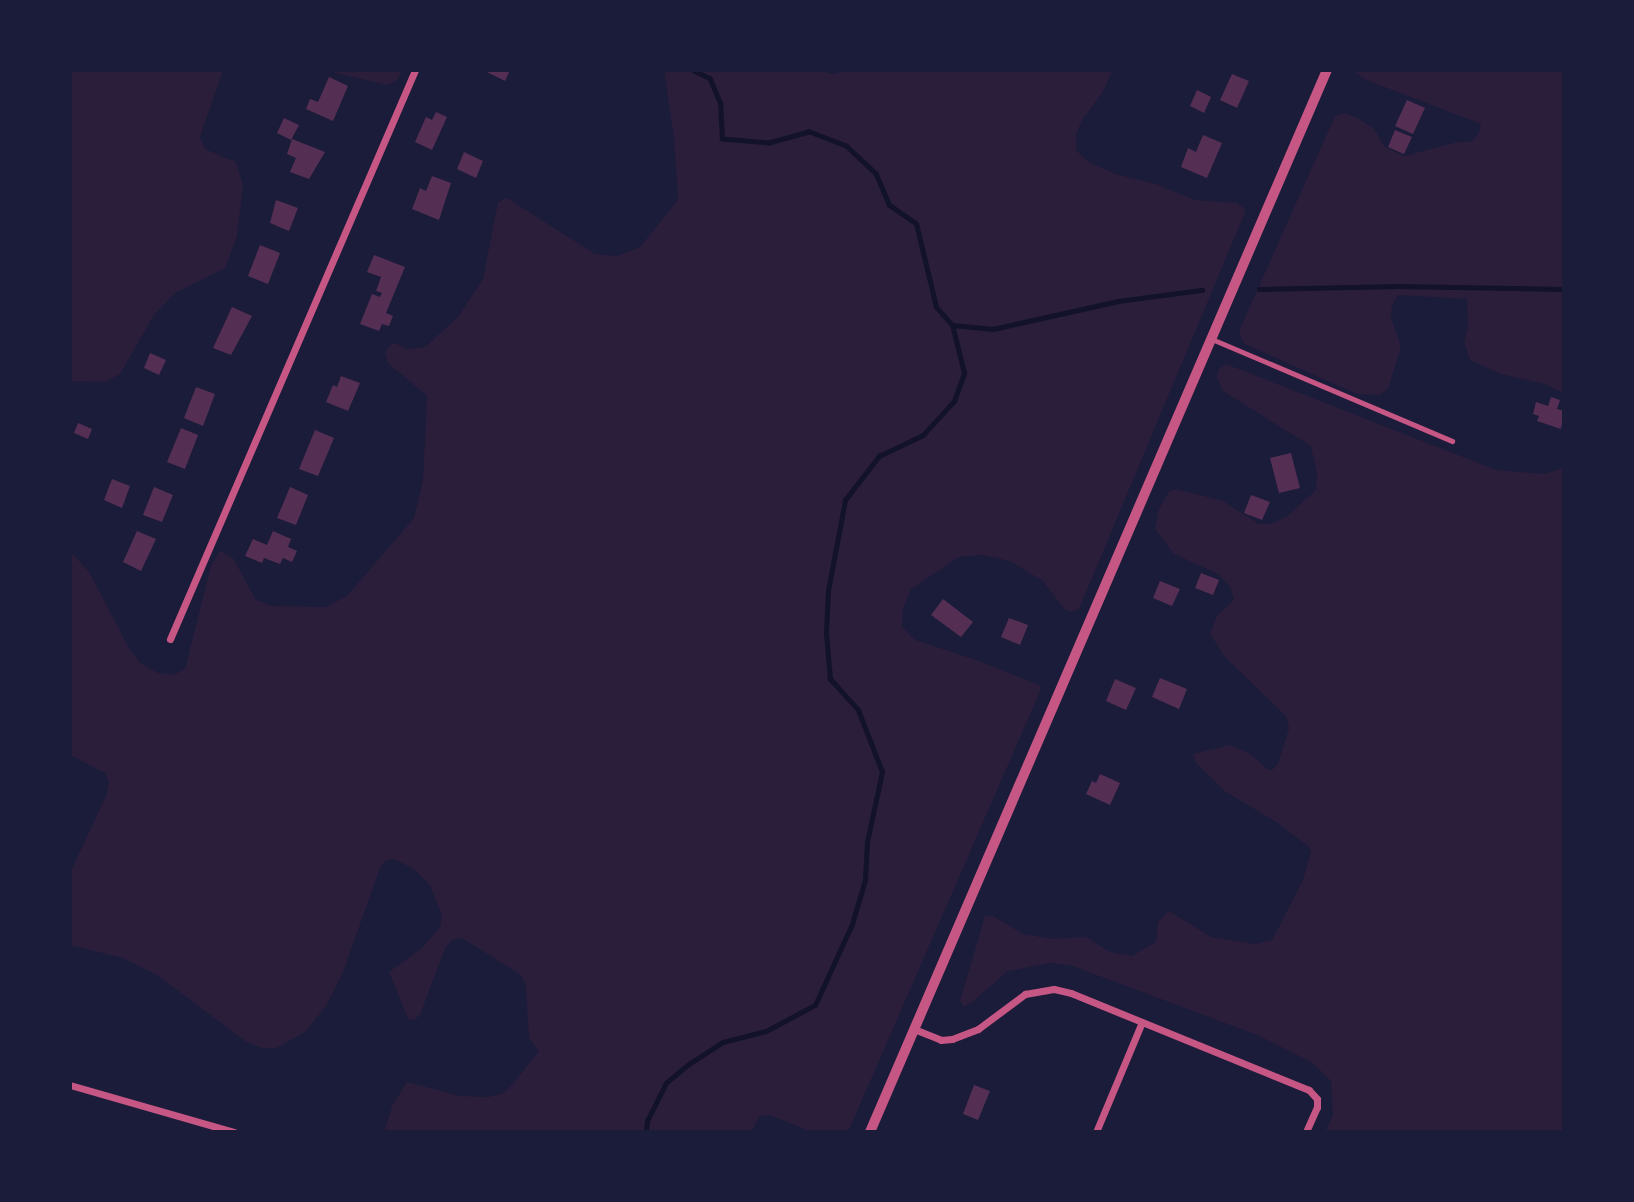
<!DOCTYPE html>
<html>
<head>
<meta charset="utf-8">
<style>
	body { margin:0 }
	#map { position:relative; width:1634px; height:1202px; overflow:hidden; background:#1b1b3a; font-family:Cabin,sans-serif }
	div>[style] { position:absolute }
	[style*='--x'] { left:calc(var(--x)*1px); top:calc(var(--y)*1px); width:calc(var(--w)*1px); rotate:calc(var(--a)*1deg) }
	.green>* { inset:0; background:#2a1e3b }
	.stream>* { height:4.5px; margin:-2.25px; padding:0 2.25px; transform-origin:2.25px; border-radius:2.25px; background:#12122b }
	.building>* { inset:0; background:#542f53 }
	.service>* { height:4.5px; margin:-2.25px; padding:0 2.25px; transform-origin:2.25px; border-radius:2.25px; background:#c65784 }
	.minor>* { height:7px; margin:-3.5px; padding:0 3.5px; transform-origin:3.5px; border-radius:3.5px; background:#c65784 }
	.tertiary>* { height:10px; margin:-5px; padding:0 5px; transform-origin:5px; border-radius:5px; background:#c65784 }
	span { translate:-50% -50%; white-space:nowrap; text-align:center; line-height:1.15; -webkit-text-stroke:6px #1b1b3a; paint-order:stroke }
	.frame { position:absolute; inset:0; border:72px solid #1b1b3a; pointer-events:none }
</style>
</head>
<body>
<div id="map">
	<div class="green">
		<i style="clip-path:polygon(70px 70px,223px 70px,200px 137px,205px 149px,236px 162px,243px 185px,237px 236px,225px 268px,175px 293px,154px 315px,120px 374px,105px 382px,70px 381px)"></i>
		<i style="clip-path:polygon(324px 70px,402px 70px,397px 80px,387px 85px)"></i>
		<i style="clip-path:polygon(664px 70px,818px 70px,832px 74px,854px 70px,1113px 70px,1102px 93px,1082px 120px,1076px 134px,1076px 150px,1087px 161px,1115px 174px,1156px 184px,1195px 200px,1237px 203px,1246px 210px,1079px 609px,1072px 612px,1065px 610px,1043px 581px,1010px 561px,983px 555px,959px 557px,911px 589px,903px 609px,902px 627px,915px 640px,982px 662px,1039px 685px,1041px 689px,848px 1132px,812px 1132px,770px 1115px,760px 1116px,751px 1132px,384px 1132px,393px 1104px,407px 1082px,460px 1096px,488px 1097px,502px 1094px,511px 1086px,539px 1051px,529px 1038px,526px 986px,521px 975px,462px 938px,452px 940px,445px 948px,420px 1015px,414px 1020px,408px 1019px,389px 972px,423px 947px,440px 927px,442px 916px,430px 885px,414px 869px,394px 859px,386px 861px,380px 868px,343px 972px,326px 1006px,305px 1032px,276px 1048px,262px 1048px,245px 1041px,157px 975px,123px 958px,70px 945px,70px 873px,106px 796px,109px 782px,105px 773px,70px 755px,70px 551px,89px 572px,129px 648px,140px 663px,158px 673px,173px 675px,185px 669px,211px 566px,220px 551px,233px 558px,256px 600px,272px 606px,326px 607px,347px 596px,414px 518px,423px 480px,427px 396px,388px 363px,385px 353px,388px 347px,394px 343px,408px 349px,425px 347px,458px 317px,483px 279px,498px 202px,507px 198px,595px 254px,617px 256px,640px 247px,678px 200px,674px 137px)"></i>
		<i style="clip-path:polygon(1352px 70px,1564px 70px,1564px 393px,1545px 384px,1501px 374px,1470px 360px,1464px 342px,1468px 328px,1467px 299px,1398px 295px,1392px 305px,1391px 318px,1401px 347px,1388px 389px,1380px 395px,1357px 394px,1245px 344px,1241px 338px,1239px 331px,1335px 116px,1346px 113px,1359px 119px,1374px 129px,1385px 147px,1404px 156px,1458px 142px,1471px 142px,1479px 133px,1481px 124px,1364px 79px)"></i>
		<i style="clip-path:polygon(1226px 364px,1496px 470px,1544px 474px,1564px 468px,1564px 1132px,1325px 1132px,1333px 1115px,1331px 1081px,1313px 1063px,1257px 1035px,1070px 965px,1050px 963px,1008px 971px,972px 1002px,964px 1007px,960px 1001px,985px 916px,993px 916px,1023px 934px,1052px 939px,1086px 937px,1110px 952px,1132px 956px,1156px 942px,1158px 922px,1169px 911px,1211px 937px,1255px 944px,1272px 940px,1303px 880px,1311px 852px,1309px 847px,1278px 823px,1226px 792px,1196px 763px,1193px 754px,1230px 745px,1250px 754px,1267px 769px,1272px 770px,1278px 764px,1289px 728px,1286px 716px,1225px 657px,1210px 634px,1217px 616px,1234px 600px,1230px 586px,1218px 574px,1174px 554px,1155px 529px,1159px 509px,1169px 492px,1176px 489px,1223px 501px,1259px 524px,1271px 524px,1286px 517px,1316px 490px,1317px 473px,1311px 446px,1223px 391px,1217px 377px,1218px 370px)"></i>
	</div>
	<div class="stream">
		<i style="--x:1259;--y:289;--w:139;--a:-1.2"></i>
		<i style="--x:1398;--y:286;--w:166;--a:1"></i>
		<i style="--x:952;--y:325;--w:41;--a:5.6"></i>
		<i style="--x:993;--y:329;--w:128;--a:-12.6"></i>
		<i style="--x:1118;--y:301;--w:85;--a:-7.5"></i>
		<i style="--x:646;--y:1132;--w:11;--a:-85"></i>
		<i style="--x:647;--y:1121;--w:42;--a:-63.4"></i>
		<i style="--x:666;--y:1083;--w:30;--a:-40"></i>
		<i style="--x:689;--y:1064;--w:40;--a:-32.9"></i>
		<i style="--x:723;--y:1042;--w:44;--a:-14.3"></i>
		<i style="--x:766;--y:1031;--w:55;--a:-28"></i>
		<i style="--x:815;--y:1005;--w:89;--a:-65.4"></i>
		<i style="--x:852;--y:924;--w:46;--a:-73.5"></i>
		<i style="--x:865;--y:880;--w:38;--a:-87"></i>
		<i style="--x:867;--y:842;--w:72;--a:-77.9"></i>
		<i style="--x:882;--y:772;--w:66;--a:-111.2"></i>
		<i style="--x:858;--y:710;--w:42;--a:-132.1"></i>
		<i style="--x:830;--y:679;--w:46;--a:-95"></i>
		<i style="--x:826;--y:633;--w:42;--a:-87.3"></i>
		<i style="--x:828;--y:591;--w:93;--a:-79.4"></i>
		<i style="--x:845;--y:500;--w:56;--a:-52.3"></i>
		<i style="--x:879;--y:456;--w:49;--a:-25.5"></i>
		<i style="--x:923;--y:435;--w:46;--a:-47.6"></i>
		<i style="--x:954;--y:401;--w:30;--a:-70"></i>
		<i style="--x:964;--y:373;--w:49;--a:-104"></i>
		<i style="--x:952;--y:325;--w:24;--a:-132"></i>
		<i style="--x:936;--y:307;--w:85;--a:-103.5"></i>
		<i style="--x:916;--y:224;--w:33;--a:-145"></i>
		<i style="--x:889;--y:205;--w:34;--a:-113"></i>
		<i style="--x:876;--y:174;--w:41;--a:-137"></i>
		<i style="--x:846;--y:146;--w:40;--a:-159"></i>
		<i style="--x:809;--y:132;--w:41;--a:164.6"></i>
		<i style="--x:769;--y:143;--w:47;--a:-175.1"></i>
		<i style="--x:722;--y:139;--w:36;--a:-93"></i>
		<i style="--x:720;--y:103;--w:26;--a:-113"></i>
		<i style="--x:710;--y:79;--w:20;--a:-153"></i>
	</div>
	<div class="building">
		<i style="clip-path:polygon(489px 70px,510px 70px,505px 81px,487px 72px)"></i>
		<i style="clip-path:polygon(1232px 74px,1249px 81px,1237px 108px,1220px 100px)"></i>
		<i style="clip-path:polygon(329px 77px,348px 86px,333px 121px,306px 109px,310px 99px,318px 102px)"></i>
		<i style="clip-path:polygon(1197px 90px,1211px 97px,1204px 113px,1190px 106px)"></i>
		<i style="clip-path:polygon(1407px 100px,1425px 108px,1413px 134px,1395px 126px)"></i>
		<i style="clip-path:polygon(436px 112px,447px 117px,432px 150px,415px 142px,426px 117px,432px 120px)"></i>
		<i style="clip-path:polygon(284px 118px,299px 125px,291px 140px,277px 133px)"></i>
		<i style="clip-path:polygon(1395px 130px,1412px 137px,1404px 154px,1388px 147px)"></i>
		<i style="clip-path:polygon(1203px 135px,1222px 143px,1207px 178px,1181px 167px,1188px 148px,1196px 152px)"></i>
		<i style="clip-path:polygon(292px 139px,325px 152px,309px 179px,290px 172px,296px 158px,287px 154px)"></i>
		<i style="clip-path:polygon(464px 152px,483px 161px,476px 178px,457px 169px)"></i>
		<i style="clip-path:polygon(432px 176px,451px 183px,439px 220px,412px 209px,420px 188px,426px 191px)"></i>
		<i style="clip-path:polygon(276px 200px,298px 208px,289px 231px,270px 223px)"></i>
		<i style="clip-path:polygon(260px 245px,280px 253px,268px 284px,248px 276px)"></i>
		<i style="clip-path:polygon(374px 255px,405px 267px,386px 313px,393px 316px,389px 326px,382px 324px,379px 331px,360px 324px,372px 294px,380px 297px,382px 293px,376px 291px,381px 277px,367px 272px)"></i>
		<i style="clip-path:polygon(232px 307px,252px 316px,231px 355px,213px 348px)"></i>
		<i style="clip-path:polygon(150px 353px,166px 360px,159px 375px,144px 368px)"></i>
		<i style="clip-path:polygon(341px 376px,360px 383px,348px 411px,326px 402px,333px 385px,337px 387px)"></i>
		<i style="clip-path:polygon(196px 387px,215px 394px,203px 426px,184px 418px)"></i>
		<i style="clip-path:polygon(1551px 397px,1560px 400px,1557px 409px,1564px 411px,1561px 429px,1537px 421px,1539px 416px,1533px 414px,1536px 402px,1548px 406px)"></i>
		<i style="clip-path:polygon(78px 423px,92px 429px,88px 439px,74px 433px)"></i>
		<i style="clip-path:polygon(181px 428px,198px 435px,185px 469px,167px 462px)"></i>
		<i style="clip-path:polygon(315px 430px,334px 438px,318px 476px,299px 469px)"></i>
		<i style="clip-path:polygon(1291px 453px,1300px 488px,1279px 493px,1270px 458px)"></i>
		<i style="clip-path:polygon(112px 479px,130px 486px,122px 508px,104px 500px)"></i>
		<i style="clip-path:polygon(154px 487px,173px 495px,162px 522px,143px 515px)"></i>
		<i style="clip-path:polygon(290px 487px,308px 495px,296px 525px,277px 518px)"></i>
		<i style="clip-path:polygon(1251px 495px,1270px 502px,1262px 520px,1244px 513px)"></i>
		<i style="clip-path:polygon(137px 531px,156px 539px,141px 571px,123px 562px)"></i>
		<i style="clip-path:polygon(273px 531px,291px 539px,288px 547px,297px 551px,292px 562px,283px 558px,280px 564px,264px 558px,262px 563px,245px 556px,253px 539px,267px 545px)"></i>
		<i style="clip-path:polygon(1201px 573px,1219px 580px,1213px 595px,1195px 588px)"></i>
		<i style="clip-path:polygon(1160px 581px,1180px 589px,1172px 606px,1153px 598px)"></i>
		<i style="clip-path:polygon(943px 599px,973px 622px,961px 637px,931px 615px)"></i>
		<i style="clip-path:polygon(1009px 618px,1028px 625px,1020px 645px,1001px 637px)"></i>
		<i style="clip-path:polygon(1160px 678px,1187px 689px,1179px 709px,1152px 697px)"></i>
		<i style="clip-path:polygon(1115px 679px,1136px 688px,1126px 710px,1106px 701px)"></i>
		<i style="clip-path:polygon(1100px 774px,1120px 783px,1110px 805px,1086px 794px,1092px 781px,1096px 783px)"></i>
		<i style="clip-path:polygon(974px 1085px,990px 1091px,978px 1120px,963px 1114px)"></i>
	</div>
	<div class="service">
		<i style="--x:1212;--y:339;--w:261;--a:23"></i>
	</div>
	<div class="minor">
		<i style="--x:170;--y:639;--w:620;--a:-66.7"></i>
		<i style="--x:914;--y:1029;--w:29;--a:22"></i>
		<i style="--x:941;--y:1040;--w:11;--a:-5"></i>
		<i style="--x:952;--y:1039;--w:28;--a:-21"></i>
		<i style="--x:978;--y:1029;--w:59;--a:-36.7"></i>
		<i style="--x:1025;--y:994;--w:29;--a:-10"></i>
		<i style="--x:1054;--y:989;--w:17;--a:13"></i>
		<i style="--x:1071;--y:993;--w:257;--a:22.2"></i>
		<i style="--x:1309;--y:1090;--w:12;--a:48"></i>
		<i style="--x:1317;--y:1099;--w:8;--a:90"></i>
		<i style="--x:1317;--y:1107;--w:27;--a:114"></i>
		<i style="--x:70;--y:1085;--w:171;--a:16"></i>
		<i style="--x:1096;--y:1132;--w:119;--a:-67.3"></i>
	</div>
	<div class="tertiary">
		<i style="--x:870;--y:1132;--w:1156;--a:-66.72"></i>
	</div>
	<div class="frame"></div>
</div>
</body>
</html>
